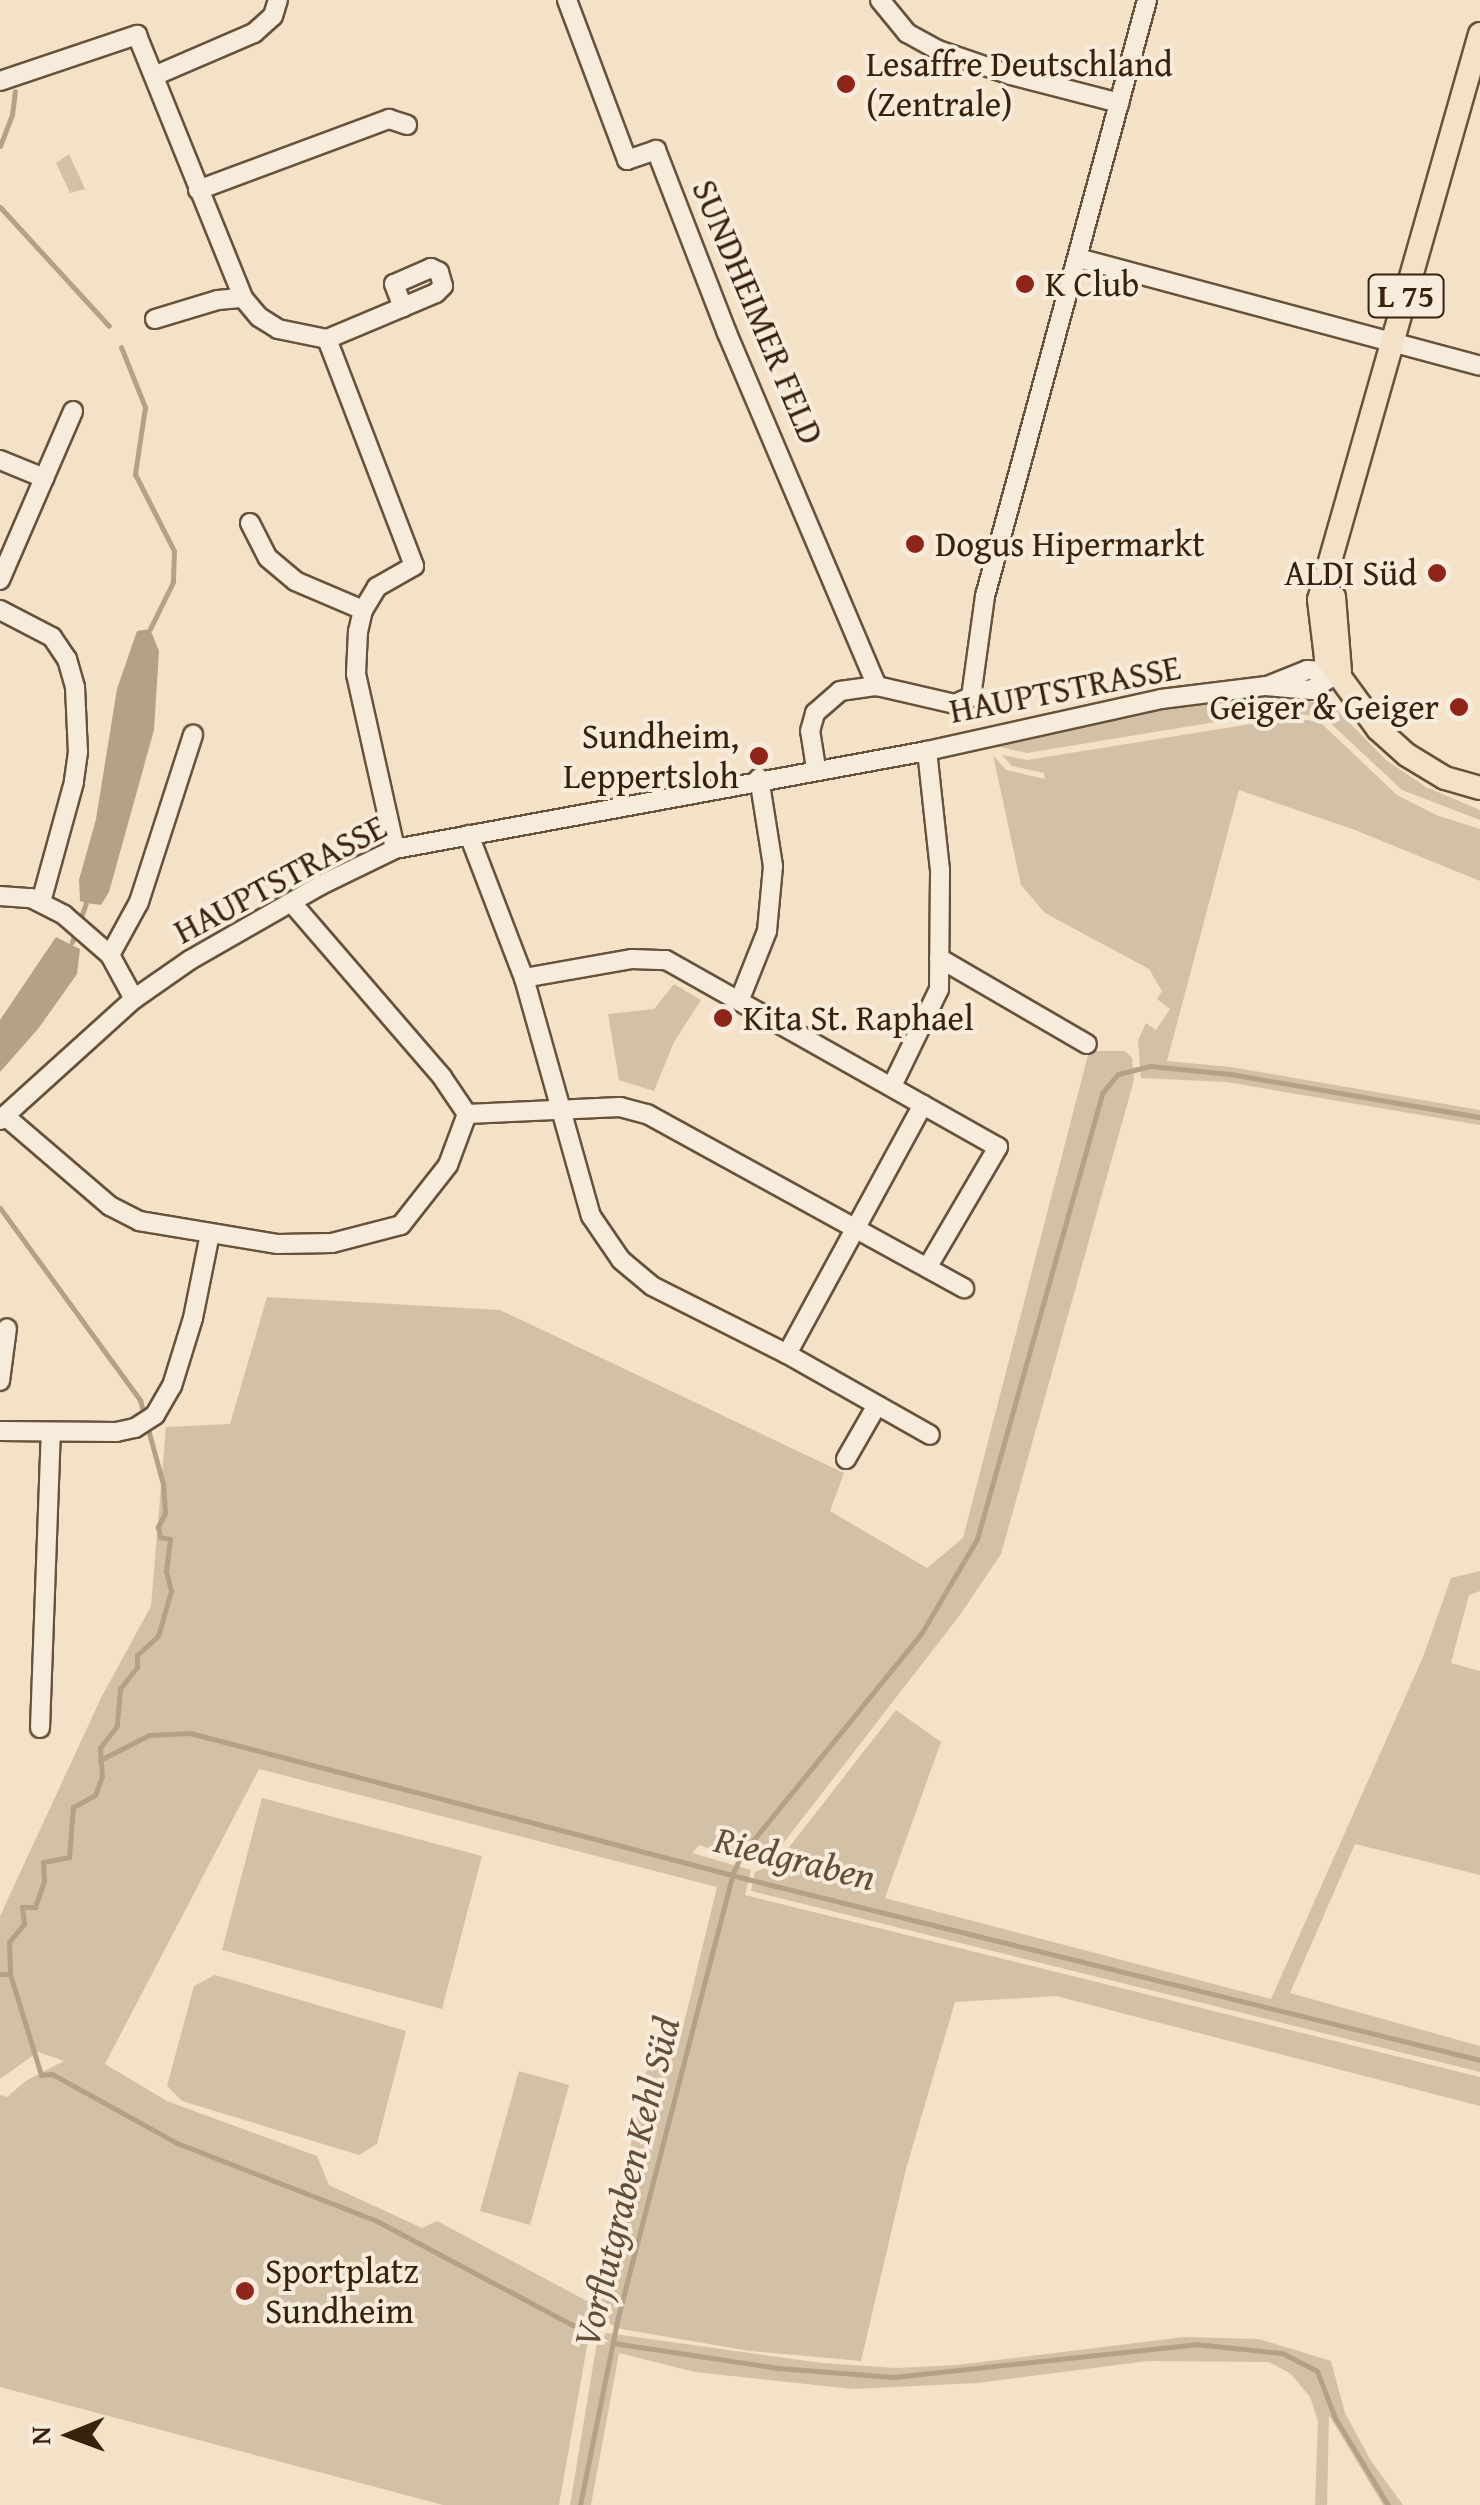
<!DOCTYPE html>
<html>
<head>
<meta charset="utf-8">
<style>
	body { margin:0 }
	#map { position:relative; width:1480px; height:2505px; overflow:hidden; background:#f3e2c7; font-family:"Gentium Book Plus",serif }
	div>[style] { position:absolute }
	[style*='--x'] { left:calc(var(--x)*1px); top:calc(var(--y)*1px); width:calc(var(--w)*1px); rotate:calc(var(--a)*1deg) }
	.green>* { inset:0; background:#d3c1a7 }
	.water>* { inset:0; background:#b4a187 }
	.stream>* { height:5px; margin:-2.5px; padding:0 2.5px; transform-origin:2.5px; border-radius:2.5px; background:#b4a187 }
	.roads { filter:drop-shadow(2px 0 #68523b) drop-shadow(-2px 0 #68523b) drop-shadow(0 2px #68523b) drop-shadow(0 -2px #68523b) }
	.minor>* { height:18px; margin:-9px; padding:0 9px; transform-origin:9px; border-radius:9px; background:#f7ecdb }
	.major>* { height:22px; margin:-11px; padding:0 11px; transform-origin:11px; border-radius:11px; background:#f3e2c7 }
	.dots>* { width:28px; height:28px; translate:-50% -50%; box-sizing:border-box; border:5px solid #f7ecdb; border-radius:50% }
	span { translate:-50% -50%; white-space:nowrap; text-align:center; line-height:1.15; -webkit-text-stroke:8px #f7ecdb; paint-order:stroke }
	.shield-label span { padding:2px 8px; background:#f7ecdb; border:2px solid; border-radius:8px; -webkit-text-stroke-width:0 }
	.shield-label { font-size:32px; color:#39220c; font-weight:700 }
	.poi-label { font-size:35px; color:#39220c }
	.left { translate:0 -50%; text-align:left }
	.right { translate:-100% -50%; text-align:right }
	.street-label { font-size:35px; color:#39220c }
	.water-label { font-size:38px; color:#644e37; font-style:italic }
	.north { position:absolute; left:20px; top:2385px; width:100px; height:100px; -webkit-text-stroke:8px #f7ecdb; paint-order:stroke; rotate:269deg; font-size:28px; font-weight:700; line-height:40px; text-align:center; color:#39220c }
	.north::after { content:''; display:block; margin:auto; width:35px; height:45px; background:#39220c; clip-path:polygon(50% 0,100% 100%,50% 72%,0 100%) }
</style>
</head>
<body>
<div id="map">
	<div class="green">
		<i style="clip-path:polygon(69px 154px,85px 189px,70px 193px,56px 163px)"></i>
		<i style="clip-path:polygon(1254px 698px,1261px 705px,1258px 715px,1027px 753px,1000px 747px,978px 750px,1163px 709px)"></i>
		<i style="clip-path:polygon(1279px 698px,1331px 704px,1386px 760px,1426px 787px,1480px 810px,1480px 820px,1402px 790px,1324px 717px,1280px 712px,1274px 708px)"></i>
		<i style="clip-path:polygon(1308px 720px,1322px 724px,1397px 795px,1436px 815px,1480px 829px,1480px 881px,1355px 830px,1239px 790px,1167px 1061px,1231px 1067px,1480px 1110px,1480px 1125px,1226px 1082px,1141px 1078px,1138px 1040px,1146px 1023px,1156px 1030px,1170px 1009px,1157px 999px,1162px 991px,1149px 969px,1045px 913px,1021px 885px,993px 755px,1006px 770px,1045px 779px,1044px 773px,1012px 766px,1002px 755px,1027px 760px,1251px 724px)"></i>
		<i style="clip-path:polygon(674px 984px,701px 1000px,674px 1042px,654px 1091px,619px 1080px,608px 1014px,654px 1009px)"></i>
		<i style="clip-path:polygon(1089px 1051px,1125px 1051px,1132px 1058px,1134px 1080px,1001px 1554px,960px 1615px,771px 1859px,756px 1864px,699px 1845px,692px 1853px,751px 1870px,745px 1895px,1480px 2077px,1480px 2106px,1056px 1996px,955px 2002px,906px 2169px,861px 2361px,750px 2351px,621px 2329px,598px 2318px,639px 2101px,646px 2072px,657px 2058px,676px 2056px,717px 1887px,259px 1769px,105px 2064px,167px 2101px,317px 2156px,329px 2185px,422px 2228px,437px 2221px,589px 2302px,588px 2341px,559px 2505px,443px 2505px,0 2387px,0 2095px,7px 2097px,27px 2080px,64px 2061px,38px 2052px,0 2079px,0 1916px,101px 1698px,151px 1606px,166px 1427px,230px 1424px,267px 1297px,500px 1310px,844px 1473px,830px 1511px,927px 1568px,963px 1538px)"></i>
		<i style="clip-path:polygon(1480px 1571px,1480px 1591px,1469px 1595px,1451px 1663px,1480px 1671px,1480px 1875px,1355px 1844px,1290px 1993px,1480px 2046px,1480px 2072px,751px 1891px,755px 1872px,776px 1864px,896px 1710px,941px 1742px,885px 1898px,1271px 1999px,1423px 1657px,1451px 1578px)"></i>
		<i style="clip-path:polygon(262px 1798px,482px 1856px,442px 2009px,222px 1950px)"></i>
		<i style="clip-path:polygon(215px 1975px,406px 2031px,377px 2144px,359px 2155px,182px 2101px,167px 2086px,194px 1986px)"></i>
		<i style="clip-path:polygon(519px 2071px,569px 2085px,530px 2225px,480px 2211px)"></i>
		<i style="clip-path:polygon(607px 2333px,822px 2363px,896px 2368px,957px 2365px,1184px 2337px,1259px 2339px,1331px 2361px,1345px 2413px,1371px 2461px,1403px 2505px,1383px 2505px,1329px 2415px,1327px 2505px,1315px 2505px,1318px 2421px,1310px 2397px,1291px 2374px,1269px 2362px,1148px 2361px,978px 2383px,853px 2389px,695px 2372px,619px 2353px,591px 2505px,570px 2505px,597px 2342px)"></i>
	</div>
	<div class="water">
		<i style="clip-path:polygon(150px 629px,159px 651px,154px 730px,109px 892px,101px 905px,86px 903px,80px 901px,79px 880px,96px 819px,117px 689px,137px 631px)"></i>
		<i style="clip-path:polygon(56px 937px,80px 949px,77px 974px,38px 1029px,0 1072px,0 1020px)"></i>
	</div>
	<div class="stream">
		<i style="--x:0;--y:146;--w:33;--a:-69"></i>
		<i style="--x:12;--y:115;--w:24;--a:-83"></i>
		<i style="--x:0;--y:207;--w:161;--a:47.5"></i>
		<i style="--x:121;--y:347;--w:65;--a:68.2"></i>
		<i style="--x:145;--y:407;--w:68;--a:98.5"></i>
		<i style="--x:135;--y:474;--w:86;--a:63.1"></i>
		<i style="--x:174;--y:551;--w:31;--a:92"></i>
		<i style="--x:173;--y:582;--w:52;--a:116.1"></i>
		<i style="--x:72;--y:942;--w:41;--a:-70.3"></i>
		<i style="--x:0;--y:1208;--w:238;--a:53.9"></i>
		<i style="--x:140;--y:1400;--w:87;--a:74.7"></i>
		<i style="--x:163;--y:1484;--w:29;--a:86"></i>
		<i style="--x:165;--y:1513;--w:16;--a:117"></i>
		<i style="--x:158;--y:1527;--w:10;--a:79"></i>
		<i style="--x:160;--y:1537;--w:10;--a:11"></i>
		<i style="--x:170;--y:1539;--w:32;--a:97"></i>
		<i style="--x:166;--y:1571;--w:21;--a:76"></i>
		<i style="--x:171;--y:1591;--w:47;--a:106.1"></i>
		<i style="--x:158;--y:1636;--w:28;--a:138"></i>
		<i style="--x:137;--y:1655;--w:12;--a:90"></i>
		<i style="--x:137;--y:1667;--w:28;--a:128"></i>
		<i style="--x:120;--y:1689;--w:37;--a:95"></i>
		<i style="--x:117;--y:1726;--w:28;--a:128"></i>
		<i style="--x:100;--y:1748;--w:28;--a:86"></i>
		<i style="--x:102;--y:1776;--w:20;--a:110"></i>
		<i style="--x:95;--y:1795;--w:25;--a:151"></i>
		<i style="--x:73;--y:1807;--w:50;--a:94.6"></i>
		<i style="--x:69;--y:1857;--w:26;--a:169"></i>
		<i style="--x:43;--y:1862;--w:19;--a:87"></i>
		<i style="--x:44;--y:1881;--w:28;--a:109"></i>
		<i style="--x:35;--y:1907;--w:13;--a:180"></i>
		<i style="--x:22;--y:1907;--w:17;--a:83"></i>
		<i style="--x:24;--y:1924;--w:23;--a:130"></i>
		<i style="--x:9;--y:1942;--w:32;--a:88"></i>
		<i style="--x:10;--y:1974;--w:10;--a:180"></i>
		<i style="--x:100;--y:1760;--w:55;--a:-27"></i>
		<i style="--x:149;--y:1735;--w:41;--a:-2.8"></i>
		<i style="--x:190;--y:1733;--w:580;--a:14.68"></i>
		<i style="--x:751;--y:1880;--w:751;--a:13.87"></i>
		<i style="--x:10;--y:1974;--w:106;--a:72.9"></i>
		<i style="--x:41;--y:2075;--w:11;--a:-5"></i>
		<i style="--x:52;--y:2074;--w:143;--a:28.9"></i>
		<i style="--x:177;--y:2143;--w:212;--a:21.3"></i>
		<i style="--x:375;--y:2220;--w:228;--a:28"></i>
		<i style="--x:613;--y:2343;--w:167;--a:8.6"></i>
		<i style="--x:778;--y:2368;--w:116;--a:4.4"></i>
		<i style="--x:894;--y:2377;--w:304;--a:-6.2"></i>
		<i style="--x:1196;--y:2344;--w:86;--a:6"></i>
		<i style="--x:1282;--y:2353;--w:39;--a:27"></i>
		<i style="--x:1317;--y:2371;--w:50;--a:69"></i>
		<i style="--x:1335;--y:2418;--w:102;--a:58.7"></i>
		<i style="--x:580;--y:2505;--w:192;--a:-78.6"></i>
		<i style="--x:618;--y:2317;--w:456;--a:-75.5"></i>
		<i style="--x:732;--y:1875;--w:23;--a:-65"></i>
		<i style="--x:742;--y:1854;--w:284;--a:-50.9"></i>
		<i style="--x:921;--y:1634;--w:110;--a:-59.5"></i>
		<i style="--x:977;--y:1539;--w:463;--a:-74.3"></i>
		<i style="--x:1102;--y:1093;--w:25;--a:-50"></i>
		<i style="--x:1118;--y:1074;--w:33;--a:-14"></i>
		<i style="--x:1150;--y:1066;--w:80;--a:5.7"></i>
		<i style="--x:1230;--y:1074;--w:254;--a:9.8"></i>
	</div>
	<div class="roads">
		<div class="minor">
			<i style="--x:567;--y:0;--w:171;--a:69.4"></i>
			<i style="--x:627;--y:160;--w:31;--a:-19"></i>
			<i style="--x:656;--y:150;--w:196;--a:68.8"></i>
			<i style="--x:727;--y:333;--w:384;--a:67"></i>
			<i style="--x:880;--y:0;--w:43;--a:50.7"></i>
			<i style="--x:907;--y:33;--w:35;--a:29"></i>
			<i style="--x:938;--y:50;--w:77;--a:18.9"></i>
			<i style="--x:1011;--y:75;--w:112;--a:14.5"></i>
			<i style="--x:154;--y:76;--w:109;--a:-23.3"></i>
			<i style="--x:254;--y:33;--w:25;--a:-42"></i>
			<i style="--x:273;--y:16;--w:17;--a:-73"></i>
			<i style="--x:0;--y:81;--w:145;--a:-18.6"></i>
			<i style="--x:137;--y:35;--w:284;--a:68"></i>
			<i style="--x:243;--y:298;--w:25;--a:50"></i>
			<i style="--x:259;--y:317;--w:22;--a:32"></i>
			<i style="--x:278;--y:329;--w:50;--a:11.5"></i>
			<i style="--x:327;--y:339;--w:243;--a:69"></i>
			<i style="--x:414;--y:566;--w:43;--a:150.4"></i>
			<i style="--x:377;--y:587;--w:27;--a:121"></i>
			<i style="--x:363;--y:610;--w:22;--a:103"></i>
			<i style="--x:358;--y:631;--w:43;--a:92.7"></i>
			<i style="--x:356;--y:674;--w:179;--a:77.4"></i>
			<i style="--x:198;--y:190;--w:204;--a:-20.4"></i>
			<i style="--x:389;--y:119;--w:19;--a:18"></i>
			<i style="--x:1078;--y:258;--w:416;--a:15"></i>
			<i style="--x:155;--y:319;--w:66;--a:-16.8"></i>
			<i style="--x:218;--y:300;--w:25;--a:-5"></i>
			<i style="--x:327;--y:339;--w:82;--a:-22.8"></i>
			<i style="--x:403;--y:307;--w:36;--a:-23"></i>
			<i style="--x:436;--y:293;--w:10;--a:-45"></i>
			<i style="--x:443;--y:286;--w:15;--a:-106"></i>
			<i style="--x:439;--y:272;--w:9;--a:-153"></i>
			<i style="--x:431;--y:268;--w:40;--a:156.6"></i>
			<i style="--x:394;--y:284;--w:25;--a:69"></i>
			<i style="--x:0;--y:460;--w:48;--a:22.2"></i>
			<i style="--x:250;--y:523;--w:39;--a:63"></i>
			<i style="--x:268;--y:558;--w:35;--a:40"></i>
			<i style="--x:295;--y:581;--w:74;--a:23.1"></i>
			<i style="--x:0;--y:580;--w:184;--a:-66.6"></i>
			<i style="--x:0;--y:610;--w:59;--a:27.4"></i>
			<i style="--x:52;--y:637;--w:27;--a:56"></i>
			<i style="--x:67;--y:659;--w:29;--a:74"></i>
			<i style="--x:75;--y:687;--w:65;--a:87.4"></i>
			<i style="--x:78;--y:752;--w:30;--a:98"></i>
			<i style="--x:74;--y:782;--w:124;--a:105.4"></i>
			<i style="--x:1267;--y:686;--w:43;--a:-21.8"></i>
			<i style="--x:1307;--y:670;--w:33;--a:3"></i>
			<i style="--x:816;--y:768;--w:37;--a:-99"></i>
			<i style="--x:810;--y:731;--w:19;--a:-74"></i>
			<i style="--x:815;--y:713;--w:33;--a:-41"></i>
			<i style="--x:840;--y:691;--w:37;--a:-8"></i>
			<i style="--x:877;--y:686;--w:80;--a:13"></i>
			<i style="--x:955;--y:704;--w:17;--a:-24"></i>
			<i style="--x:971;--y:697;--w:102;--a:-82.1"></i>
			<i style="--x:985;--y:596;--w:618;--a:-74.79"></i>
			<i style="--x:469;--y:835;--w:153;--a:69"></i>
			<i style="--x:524;--y:978;--w:247;--a:74.3"></i>
			<i style="--x:591;--y:1216;--w:53;--a:55.7"></i>
			<i style="--x:621;--y:1260;--w:40;--a:40"></i>
			<i style="--x:652;--y:1286;--w:151;--a:26.7"></i>
			<i style="--x:787;--y:1354;--w:164;--a:29.5"></i>
			<i style="--x:0;--y:896;--w:31;--a:4"></i>
			<i style="--x:31;--y:898;--w:37;--a:27"></i>
			<i style="--x:64;--y:915;--w:61;--a:41"></i>
			<i style="--x:110;--y:955;--w:50;--a:61.4"></i>
			<i style="--x:292;--y:903;--w:230;--a:49.2"></i>
			<i style="--x:442;--y:1077;--w:45;--a:56"></i>
			<i style="--x:467;--y:1114;--w:153;--a:-2.6"></i>
			<i style="--x:620;--y:1107;--w:28;--a:15"></i>
			<i style="--x:647;--y:1114;--w:362;--a:28.8"></i>
			<i style="--x:110;--y:955;--w:60;--a:-61.3"></i>
			<i style="--x:139;--y:902;--w:176;--a:-72.1"></i>
			<i style="--x:939;--y:958;--w:171;--a:30.2"></i>
			<i style="--x:524;--y:978;--w:110;--a:-10"></i>
			<i style="--x:632;--y:959;--w:34;--a:2"></i>
			<i style="--x:666;--y:960;--w:381;--a:29.4"></i>
			<i style="--x:998;--y:1147;--w:140;--a:120.4"></i>
			<i style="--x:740;--y:999;--w:73;--a:-68.3"></i>
			<i style="--x:767;--y:931;--w:65;--a:-84.7"></i>
			<i style="--x:773;--y:866;--w:89;--a:-99"></i>
			<i style="--x:892;--y:1086;--w:108;--a:-64.1"></i>
			<i style="--x:939;--y:989;--w:119;--a:-89.5"></i>
			<i style="--x:940;--y:870;--w:120;--a:-96.2"></i>
			<i style="--x:5;--y:1116;--w:138;--a:40.6"></i>
			<i style="--x:110;--y:1206;--w:33;--a:27"></i>
			<i style="--x:139;--y:1221;--w:141;--a:9.4"></i>
			<i style="--x:278;--y:1244;--w:54;--a:-1.1"></i>
			<i style="--x:332;--y:1243;--w:71;--a:-14.6"></i>
			<i style="--x:401;--y:1225;--w:76;--a:-51.9"></i>
			<i style="--x:448;--y:1165;--w:54;--a:-69.6"></i>
			<i style="--x:0;--y:1120;--w:181;--a:-42.1"></i>
			<i style="--x:134;--y:999;--w:68;--a:-34.9"></i>
			<i style="--x:190;--y:960;--w:151;--a:-29.8"></i>
			<i style="--x:321;--y:885;--w:82;--a:-25.9"></i>
			<i style="--x:395;--y:849;--w:541;--a:-10.44"></i>
			<i style="--x:927;--y:751;--w:240;--a:-12.5"></i>
			<i style="--x:1161;--y:699;--w:106;--a:-7.1"></i>
			<i style="--x:1266;--y:686;--w:45;--a:5.1"></i>
			<i style="--x:1311;--y:690;--w:34;--a:-32"></i>
			<i style="--x:787;--y:1354;--w:284;--a:-61.4"></i>
			<i style="--x:0;--y:1381;--w:53;--a:-82.5"></i>
			<i style="--x:0;--y:1431;--w:116;--a:0.5"></i>
			<i style="--x:116;--y:1432;--w:19;--a:-12"></i>
			<i style="--x:135;--y:1428;--w:24;--a:-33"></i>
			<i style="--x:155;--y:1415;--w:34;--a:-60"></i>
			<i style="--x:172;--y:1386;--w:71;--a:-72.8"></i>
			<i style="--x:193;--y:1318;--w:86;--a:-78.6"></i>
			<i style="--x:846;--y:1459;--w:62;--a:-60.1"></i>
			<i style="--x:40;--y:1728;--w:294;--a:-87.9"></i>
		</div>
		<div class="major">
			<i style="--x:1480;--y:34;--w:588;--a:105.88"></i>
			<i style="--x:1319;--y:600;--w:58;--a:83.1"></i>
			<i style="--x:1326;--y:658;--w:88;--a:53.8"></i>
			<i style="--x:1378;--y:729;--w:39;--a:42"></i>
			<i style="--x:1407;--y:755;--w:44;--a:31.2"></i>
			<i style="--x:1445;--y:778;--w:36;--a:16"></i>
			<i style="--x:1334;--y:597;--w:75;--a:85.4"></i>
		</div>
	</div>
	<div class="dots">
		<i style="left:846px;top:84px;background:#8f2418"></i>
		<i style="left:1025px;top:284px;background:#8f2418"></i>
		<i style="left:915px;top:544px;background:#8f2418"></i>
		<i style="left:1437px;top:573px;background:#8f2418"></i>
		<i style="left:1459px;top:707px;background:#8f2418"></i>
		<i style="left:759px;top:756px;background:#8f2418"></i>
		<i style="left:723px;top:1018px;background:#8f2418"></i>
		<i style="left:245px;top:2291px;background:#8f2418"></i>
	</div>
	<div class="shield-label">
		<span style="left:1406px;top:296px">L 75</span>
	</div>
	<div class="poi-label">
		<span class="left" style="left:866px;top:84px">Lesaffre Deutschland<br>(Zentrale)</span>
		<span class="left" style="left:1045px;top:284px">K Club</span>
		<span class="left" style="left:935px;top:544px">Dogus Hipermarkt</span>
		<span class="right" style="left:1417px;top:573px">ALDI Süd</span>
		<span class="right" style="left:1439px;top:707px">Geiger &amp; Geiger</span>
		<span class="right" style="left:739px;top:756px">Sundheim,<br>Leppertsloh</span>
		<span class="left" style="left:743px;top:1018px">Kita St. Raphael</span>
		<span class="left" style="left:265px;top:2291px">Sportplatz<br>Sundheim</span>
	</div>
	<div class="street-label">
		<span style="left:758px;top:312px;rotate:67deg">SUNDHEIMER FELD</span>
		<span style="left:1065px;top:689px;rotate:-11deg">HAUPTSTRASSE</span>
		<span style="left:280px;top:879px;rotate:-28deg">HAUPTSTRASSE</span>
	</div>
	<div class="water-label">
		<span style="left:795px;top:1858px;rotate:14deg">Riedgraben</span>
		<span style="left:626px;top:2182px;rotate:-76deg">Vorflutgraben Kehl Süd</span>
	</div>
	<div class="north">N</div>
</div>
</body>
</html>
